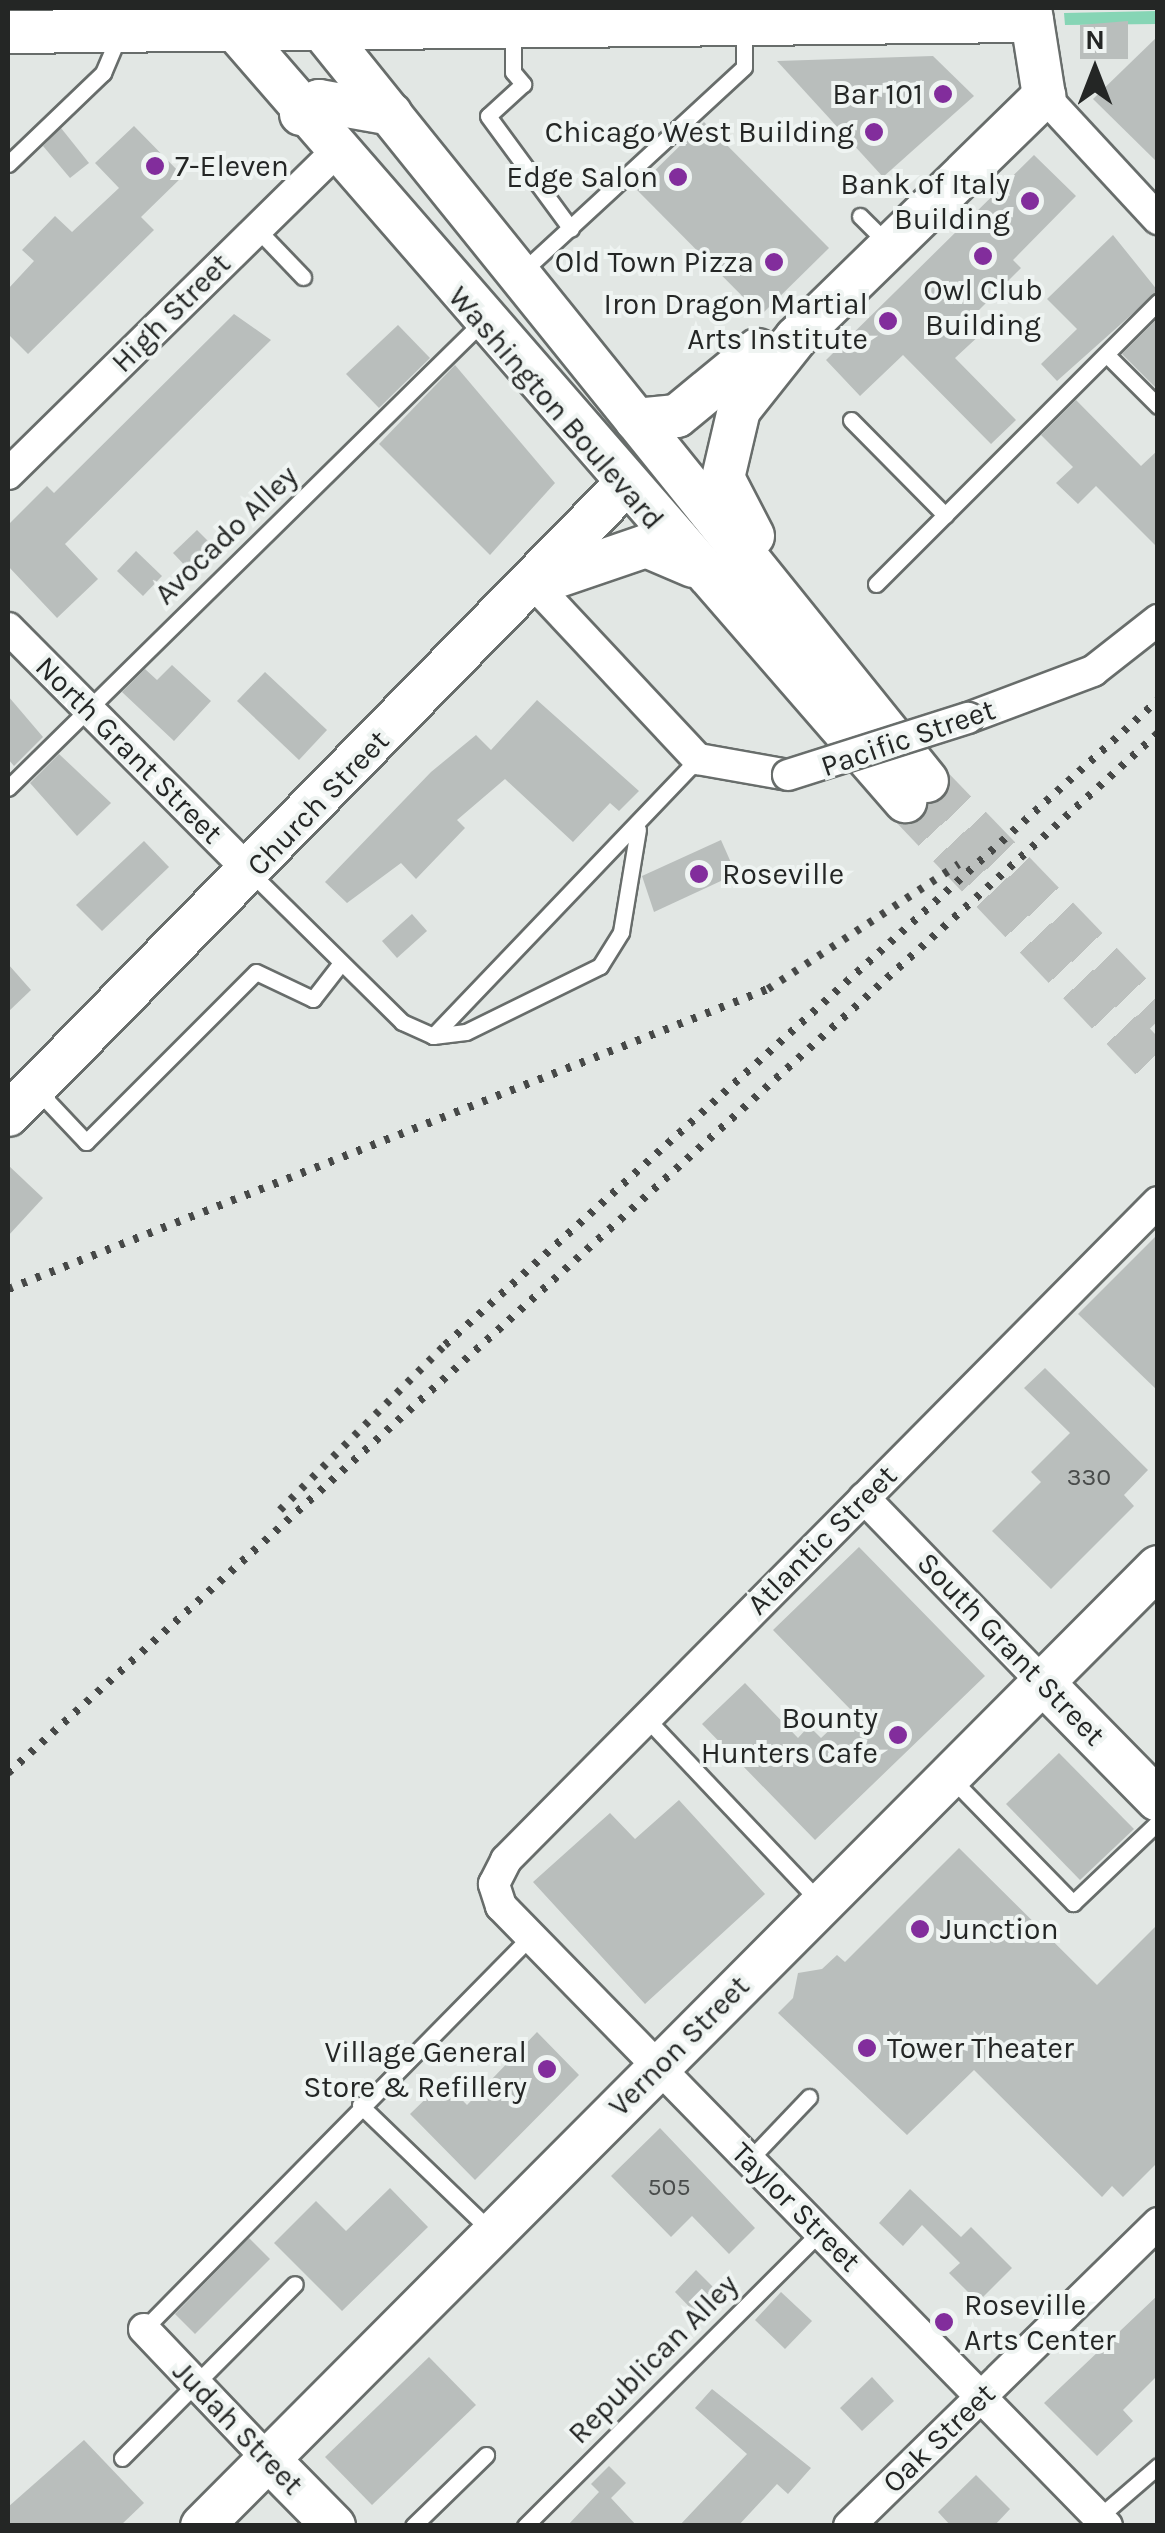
<!DOCTYPE html>
<html>
<head>
<meta charset="utf-8">
<style>
	body { margin:0 }
	#map { position:relative; width:1165px; height:2533px; overflow:hidden; background:#e2e7e4; font-family:Karla,sans-serif }
	div>[style] { position:absolute }
	[style*='--x'] { left:calc(var(--x)*1px); top:calc(var(--y)*1px); width:calc(var(--w)*1px); rotate:calc(var(--a)*1deg) }
	.green>* { inset:0; background:#86d5b5 }
	.building>* { inset:0; background:#b9bebc }
	.secondary-tunnel>* { height:42px; margin-top:-21px; transform-origin:0; background:repeating-linear-gradient(90deg,#bcc0be 0 42px,transparent 0 63px) }
	.roads { filter:drop-shadow(2px 0 #686d6b) drop-shadow(-2px 0 #686d6b) drop-shadow(0 2px #686d6b) drop-shadow(0 -2px #686d6b) }
	.lane>* { height:15px; margin:-7.5px; padding:0 7.5px; transform-origin:7.5px; border-radius:7.5px; background:#fff }
	.street>* { height:30px; margin:-15px; padding:0 15px; transform-origin:15px; border-radius:15px; background:#fff }
	.secondary>* { height:42px; margin:-21px; padding:0 21px; transform-origin:21px; border-radius:21px; background:#fff }
	.rail>* { height:8px; margin-top:-4px; transform-origin:0; background:repeating-linear-gradient(90deg,#464847 0 5px,transparent 0 15px) }
	.bridges { filter:drop-shadow(2px 0 #686d6b) drop-shadow(-2px 0 #686d6b) drop-shadow(0 2px #686d6b) drop-shadow(0 -2px #686d6b) }
	.street-bridge>* { height:30px; margin:-15px; padding:0 15px; transform-origin:15px; border-radius:15px; background:#fff }
	.dots>* { width:28px; height:28px; translate:-50% -50%; box-sizing:border-box; border:5px solid #eff4f2; border-radius:50% }
	span { translate:-50% -50%; white-space:nowrap; text-align:center; line-height:1.15; -webkit-text-stroke:8px #eff4f2; paint-order:stroke }
	.number-label { font-size:25px; color:#494c4b }
	.number-label span { -webkit-text-stroke-width:0 }
	.poi-label { font-size:30px; color:#242625 }
	.right { translate:-100% -50%; text-align:right }
	.left { translate:0 -50%; text-align:left }
	.street-label { font-size:30px; color:#242625 }
	.frame { position:absolute; inset:0; border:10px solid #242625; pointer-events:none }
	.north { position:absolute; left:1045px; top:20px; width:100px; height:100px; -webkit-text-stroke:8px #eff4f2; paint-order:stroke; rotate:0deg; font-size:28px; font-weight:700; line-height:40px; text-align:center; color:#242625 }
	.north::after { content:''; display:block; margin:auto; width:35px; height:45px; background:#242625; clip-path:polygon(50% 0,100% 100%,50% 72%,0 100%) }
</style>
</head>
<body>
<div id="map">
	<div class="green">
		<i style="clip-path:polygon(1157px 11px,1157px 24px,1065px 25px,1064px 13px)"></i>
	</div>
	<div class="building">
		<i style="clip-path:polygon(1128px 21px,1128px 59px,1080px 59px,1080px 25px)"></i>
		<i style="clip-path:polygon(1158px 36px,1158px 163px,1093px 99px)"></i>
		<i style="clip-path:polygon(933px 56px,974px 96px,883px 177px,777px 61px)"></i>
		<i style="clip-path:polygon(704px 122px,829px 248px,761px 315px,636px 189px)"></i>
		<i style="clip-path:polygon(134px 126px,183px 176px,141px 217px,154px 230px,28px 354px,8px 334px,8px 289px,34px 261px,22px 250px,55px 216px,72px 232px,119px 188px,95px 163px)"></i>
		<i style="clip-path:polygon(61px 128px,89px 163px,70px 178px,43px 146px)"></i>
		<i style="clip-path:polygon(1034px 155px,1076px 196px,1013px 260px,1021px 268px,969px 320px,982px 333px,955px 358px,1016px 420px,991px 444px,903px 355px,860px 396px,826px 360px)"></i>
		<i style="clip-path:polygon(1113px 235px,1158px 291px,1057px 381px,1041px 364px,1077px 329px,1047px 299px)"></i>
		<i style="clip-path:polygon(234px 314px,271px 340px,65px 544px,98px 579px,57px 618px,8px 566px,8px 525px,47px 486px,54px 493px)"></i>
		<i style="clip-path:polygon(1158px 318px,1158px 390px,1122px 354px)"></i>
		<i style="clip-path:polygon(398px 325px,430px 358px,379px 408px,346px 374px)"></i>
		<i style="clip-path:polygon(455px 365px,555px 483px,490px 555px,379px 444px)"></i>
		<i style="clip-path:polygon(1076px 400px,1141px 466px,1158px 450px,1158px 548px,1096px 486px,1078px 504px,1056px 483px,1073px 467px,1041px 435px)"></i>
		<i style="clip-path:polygon(197px 530px,217px 550px,193px 574px,173px 553px)"></i>
		<i style="clip-path:polygon(136px 551px,162px 576px,143px 596px,117px 571px)"></i>
		<i style="clip-path:polygon(172px 665px,211px 701px,174px 741px,122px 692px,145px 669px,157px 680px)"></i>
		<i style="clip-path:polygon(265px 672px,327px 730px,299px 760px,237px 701px)"></i>
		<i style="clip-path:polygon(8px 696px,43px 737px,14px 766px,8px 759px)"></i>
		<i style="clip-path:polygon(537px 700px,639px 791px,619px 811px,610px 803px,573px 842px,505px 779px,457px 820px,465px 828px,416px 879px,401px 863px,347px 903px,325px 882px,431px 772px,476px 735px,491px 750px)"></i>
		<i style="clip-path:polygon(59px 754px,111px 803px,77px 836px,30px 783px)"></i>
		<i style="clip-path:polygon(721px 840px,736px 874px,654px 912px,642px 876px)"></i>
		<i style="clip-path:polygon(144px 841px,169px 867px,102px 931px,76px 905px)"></i>
		<i style="clip-path:polygon(412px 914px,427px 931px,397px 958px,382px 941px)"></i>
		<i style="clip-path:polygon(8px 964px,31px 990px,8px 1012px)"></i>
		<i style="clip-path:polygon(8px 1165px,43px 1198px,8px 1236px)"></i>
		<i style="clip-path:polygon(1158px 1234px,1158px 1391px,1078px 1314px)"></i>
		<i style="clip-path:polygon(1045px 1368px,1148px 1470px,1124px 1495px,1134px 1506px,1051px 1589px,992px 1531px,1041px 1482px,1031px 1472px,1070px 1433px,1024px 1388px)"></i>
		<i style="clip-path:polygon(859px 1547px,985px 1676px,815px 1840px,702px 1724px,745px 1683px,798px 1738px,809px 1726px,821px 1738px,851px 1710px,773px 1630px)"></i>
		<i style="clip-path:polygon(1059px 1753px,1134px 1829px,1080px 1880px,1006px 1804px)"></i>
		<i style="clip-path:polygon(679px 1800px,765px 1894px,645px 2004px,533px 1882px,610px 1813px,635px 1839px)"></i>
		<i style="clip-path:polygon(959px 1848px,1097px 1985px,1158px 1924px,1158px 2162px,1123px 2197px,1112px 2186px,1102px 2197px,974px 2070px,907px 2135px,778px 2013px,793px 1998px,798px 1973px,822px 1969px,837px 1955px,845px 1962px)"></i>
		<i style="clip-path:polygon(537px 2032px,579px 2075px,475px 2180px,410px 2114px,444px 2081px,467px 2105px)"></i>
		<i style="clip-path:polygon(660px 2128px,755px 2228px,729px 2254px,692px 2216px,671px 2237px,611px 2176px)"></i>
		<i style="clip-path:polygon(390px 2188px,428px 2227px,342px 2311px,274px 2243px,316px 2201px,346px 2231px)"></i>
		<i style="clip-path:polygon(910px 2189px,961px 2237px,971px 2227px,1012px 2268px,978px 2302px,949px 2273px,960px 2263px,922px 2225px,903px 2246px,879px 2223px)"></i>
		<i style="clip-path:polygon(249px 2238px,270px 2259px,195px 2334px,175px 2314px)"></i>
		<i style="clip-path:polygon(696px 2270px,726px 2300px,704px 2322px,675px 2292px)"></i>
		<i style="clip-path:polygon(781px 2292px,812px 2321px,785px 2349px,755px 2320px)"></i>
		<i style="clip-path:polygon(1158px 2295px,1158px 2375px,1123px 2410px,1133px 2421px,1097px 2456px,1044px 2403px)"></i>
		<i style="clip-path:polygon(429px 2357px,476px 2405px,372px 2505px,325px 2457px)"></i>
		<i style="clip-path:polygon(872px 2377px,894px 2401px,862px 2431px,840px 2408px)"></i>
		<i style="clip-path:polygon(712px 2389px,811px 2468px,788px 2494px,777px 2484px,738px 2526px,679px 2526px,747px 2454px,695px 2408px)"></i>
		<i style="clip-path:polygon(84px 2440px,144px 2503px,120px 2526px,8px 2526px,8px 2507px)"></i>
		<i style="clip-path:polygon(609px 2466px,626px 2483px,611px 2498px,637px 2526px,567px 2526px,599px 2492px,591px 2484px)"></i>
		<i style="clip-path:polygon(976px 2475px,1010px 2509px,994px 2526px,951px 2526px,938px 2512px)"></i>
	</div>
	<div class="secondary-tunnel">
		<i style="--x:927;--y:781;--w:333;--a:46.1"></i>
		<i style="--x:905;--y:801;--w:368;--a:46.5"></i>
	</div>
	<div class="roads">
		<div class="lane">
			<i style="--x:513;--y:30;--w:42;--a:90"></i>
			<i style="--x:513;--y:72;--w:16;--a:50"></i>
			<i style="--x:523;--y:84;--w:47;--a:137.6"></i>
			<i style="--x:488;--y:116;--w:140;--a:53.7"></i>
			<i style="--x:8;--y:164;--w:132;--a:-43.8"></i>
			<i style="--x:103;--y:73;--w:39;--a:-67"></i>
			<i style="--x:860;--y:216;--w:41;--a:45"></i>
			<i style="--x:256;--y:228;--w:68;--a:46.2"></i>
			<i style="--x:522;--y:272;--w:302;--a:-42.7"></i>
			<i style="--x:744;--y:67;--w:40;--a:-90"></i>
			<i style="--x:1107;--y:355;--w:72;--a:45"></i>
			<i style="--x:851;--y:420;--w:134;--a:45.3"></i>
			<i style="--x:876;--y:584;--w:399;--a:-45"></i>
			<i style="--x:8;--y:788;--w:665;--a:-44.51"></i>
			<i style="--x:250;--y:872;--w:214;--a:44.6"></i>
			<i style="--x:402;--y:1022;--w:34;--a:24"></i>
			<i style="--x:433;--y:1036;--w:33;--a:-7"></i>
			<i style="--x:466;--y:1032;--w:149;--a:-26.2"></i>
			<i style="--x:600;--y:966;--w:40;--a:-58"></i>
			<i style="--x:621;--y:932;--w:104;--a:-80.6"></i>
			<i style="--x:433;--y:1036;--w:383;--a:-46.3"></i>
			<i style="--x:38;--y:1091;--w:70;--a:46.7"></i>
			<i style="--x:86;--y:1142;--w:240;--a:-45"></i>
			<i style="--x:256;--y:972;--w:63;--a:25.3"></i>
			<i style="--x:313;--y:999;--w:46;--a:-52.1"></i>
			<i style="--x:646;--y:1718;--w:255;--a:46.6"></i>
			<i style="--x:951;--y:1778;--w:175;--a:45.7"></i>
			<i style="--x:1073;--y:1903;--w:117;--a:-43.6"></i>
			<i style="--x:360;--y:2105;--w:180;--a:43.9"></i>
			<i style="--x:749;--y:2160;--w:87;--a:-46.4"></i>
			<i style="--x:144;--y:2329;--w:552;--a:-45.44"></i>
			<i style="--x:122;--y:2458;--w:245;--a:-45.2"></i>
			<i style="--x:1099;--y:2517;--w:78;--a:-40.8"></i>
			<i style="--x:413;--y:2526;--w:102;--a:-44.2"></i>
			<i style="--x:525;--y:2526;--w:416;--a:-44.9"></i>
		</div>
		<div class="street">
			<i style="--x:1044;--y:96;--w:168;--a:47.2"></i>
			<i style="--x:8;--y:474;--w:458;--a:-44.5"></i>
			<i style="--x:534;--y:584;--w:240;--a:46.9"></i>
			<i style="--x:698;--y:759;--w:91;--a:10.1"></i>
			<i style="--x:8;--y:628;--w:344;--a:45.2"></i>
			<i style="--x:968;--y:718;--w:134;--a:-20.6"></i>
			<i style="--x:1093;--y:671;--w:83;--a:-38.1"></i>
			<i style="--x:864;--y:1498;--w:256;--a:45.9"></i>
			<i style="--x:144;--y:2329;--w:180;--a:46.4"></i>
			<i style="--x:849;--y:2526;--w:433;--a:-44.4"></i>
			<i style="--x:1107;--y:2526;--w:867;--a:-134.35"></i>
			<i style="--x:501;--y:1906;--w:23;--a:-108"></i>
			<i style="--x:494;--y:1884;--w:27;--a:-63"></i>
			<i style="--x:506;--y:1860;--w:926;--a:-45.26"></i>
		</div>
		<div class="secondary">
			<i style="--x:216;--y:8;--w:1051;--a:49.01"></i>
			<i style="--x:311;--y:16;--w:982;--a:51.16"></i>
			<i style="--x:8;--y:32;--w:1024;--a:-0.62"></i>
			<i style="--x:301;--y:114;--w:22;--a:-36"></i>
			<i style="--x:319;--y:101;--w:73;--a:10.2"></i>
			<i style="--x:636;--y:420;--w:41;--a:-5.6"></i>
			<i style="--x:677;--y:416;--w:104;--a:-39.5"></i>
			<i style="--x:753;--y:536;--w:65;--a:-117.3"></i>
			<i style="--x:723;--y:478;--w:70;--a:-76.8"></i>
			<i style="--x:739;--y:410;--w:92;--a:-51.6"></i>
			<i style="--x:796;--y:338;--w:347;--a:-44.3"></i>
			<i style="--x:1044;--y:96;--w:89;--a:-99"></i>
			<i style="--x:535;--y:584;--w:117;--a:-18.9"></i>
			<i style="--x:646;--y:546;--w:51;--a:23.1"></i>
			<i style="--x:8;--y:1115;--w:879;--a:-45.6"></i>
			<i style="--x:1042;--y:1682;--w:165;--a:45.5"></i>
			<i style="--x:268;--y:2459;--w:94;--a:45.4"></i>
			<i style="--x:202;--y:2526;--w:1354;--a:-45.09"></i>
		</div>
	</div>
	<div class="rail">
		<i style="--x:8;--y:1289;--w:817;--a:-21.54"></i>
		<i style="--x:768;--y:989;--w:228;--a:-33.2"></i>
		<i style="--x:280;--y:1510;--w:233;--a:-45"></i>
		<i style="--x:445;--y:1345;--w:961;--a:-42.13"></i>
		<i style="--x:8;--y:1773;--w:1551;--a:-42.12"></i>
	</div>
	<div class="bridges">
		<div class="street-bridge">
			<i style="--x:788;--y:775;--w:189;--a:-17.6"></i>
		</div>
	</div>
	<div class="dots">
		<i style="left:943px;top:94px;background:#822d9c"></i>
		<i style="left:874px;top:132px;background:#822d9c"></i>
		<i style="left:155px;top:166px;background:#822d9c"></i>
		<i style="left:678px;top:177px;background:#822d9c"></i>
		<i style="left:1030px;top:201px;background:#822d9c"></i>
		<i style="left:983px;top:256px;background:#822d9c"></i>
		<i style="left:774px;top:262px;background:#822d9c"></i>
		<i style="left:888px;top:321px;background:#822d9c"></i>
		<i style="left:699px;top:874px;background:#822d9c"></i>
		<i style="left:898px;top:1735px;background:#822d9c"></i>
		<i style="left:920px;top:1929px;background:#822d9c"></i>
		<i style="left:867px;top:2048px;background:#822d9c"></i>
		<i style="left:547px;top:2069px;background:#822d9c"></i>
		<i style="left:944px;top:2322px;background:#822d9c"></i>
	</div>
	<div class="number-label">
		<span style="left:1089px;top:1477px">330</span>
		<span style="left:669px;top:2187px">505</span>
	</div>
	<div class="poi-label">
		<span class="right" style="left:923px;top:94px">Bar 101</span>
		<span class="right" style="left:854px;top:132px">Chicago West Building</span>
		<span class="left" style="left:175px;top:166px">7-Eleven</span>
		<span class="right" style="left:658px;top:177px">Edge Salon</span>
		<span class="right" style="left:1010px;top:201px">Bank of Italy<br>Building</span>
		<span class="right" style="left:754px;top:262px">Old Town Pizza</span>
		<span style="left:983px;top:307px">Owl Club<br>Building</span>
		<span class="right" style="left:868px;top:321px">Iron Dragon Martial<br>Arts Institute</span>
		<span class="left" style="left:722px;top:874px">Roseville</span>
		<span class="right" style="left:878px;top:1735px">Bounty<br>Hunters Cafe</span>
		<span class="left" style="left:940px;top:1929px">Junction</span>
		<span class="left" style="left:887px;top:2048px">Tower Theater</span>
		<span class="right" style="left:527px;top:2069px">Village General<br>Store &amp; Refillery</span>
		<span class="left" style="left:964px;top:2322px">Roseville<br>Arts Center</span>
	</div>
	<div class="street-label">
		<span style="left:171px;top:313px;rotate:-45deg">High Street</span>
		<span style="left:556px;top:408px;rotate:49deg">Washington Boulevard</span>
		<span style="left:226px;top:535px;rotate:-44deg">Avocado Alley</span>
		<span style="left:908px;top:738px;rotate:-19deg">Pacific Street</span>
		<span style="left:129px;top:750px;rotate:45deg">North Grant Street</span>
		<span style="left:318px;top:803px;rotate:-46deg">Church Street</span>
		<span style="left:822px;top:1540px;rotate:-45deg">Atlantic Street</span>
		<span style="left:1011px;top:1649px;rotate:46deg">South Grant Street</span>
		<span style="left:679px;top:2046px;rotate:-45deg">Vernon Street</span>
		<span style="left:796px;top:2207px;rotate:45deg">Taylor Street</span>
		<span style="left:653px;top:2359px;rotate:-45deg">Republican Alley</span>
		<span style="left:238px;top:2428px;rotate:46deg">Judah Street</span>
		<span style="left:939px;top:2438px;rotate:-44deg">Oak Street</span>
	</div>
	<div class="frame"></div>
	<div class="north">N</div>
</div>
</body>
</html>
